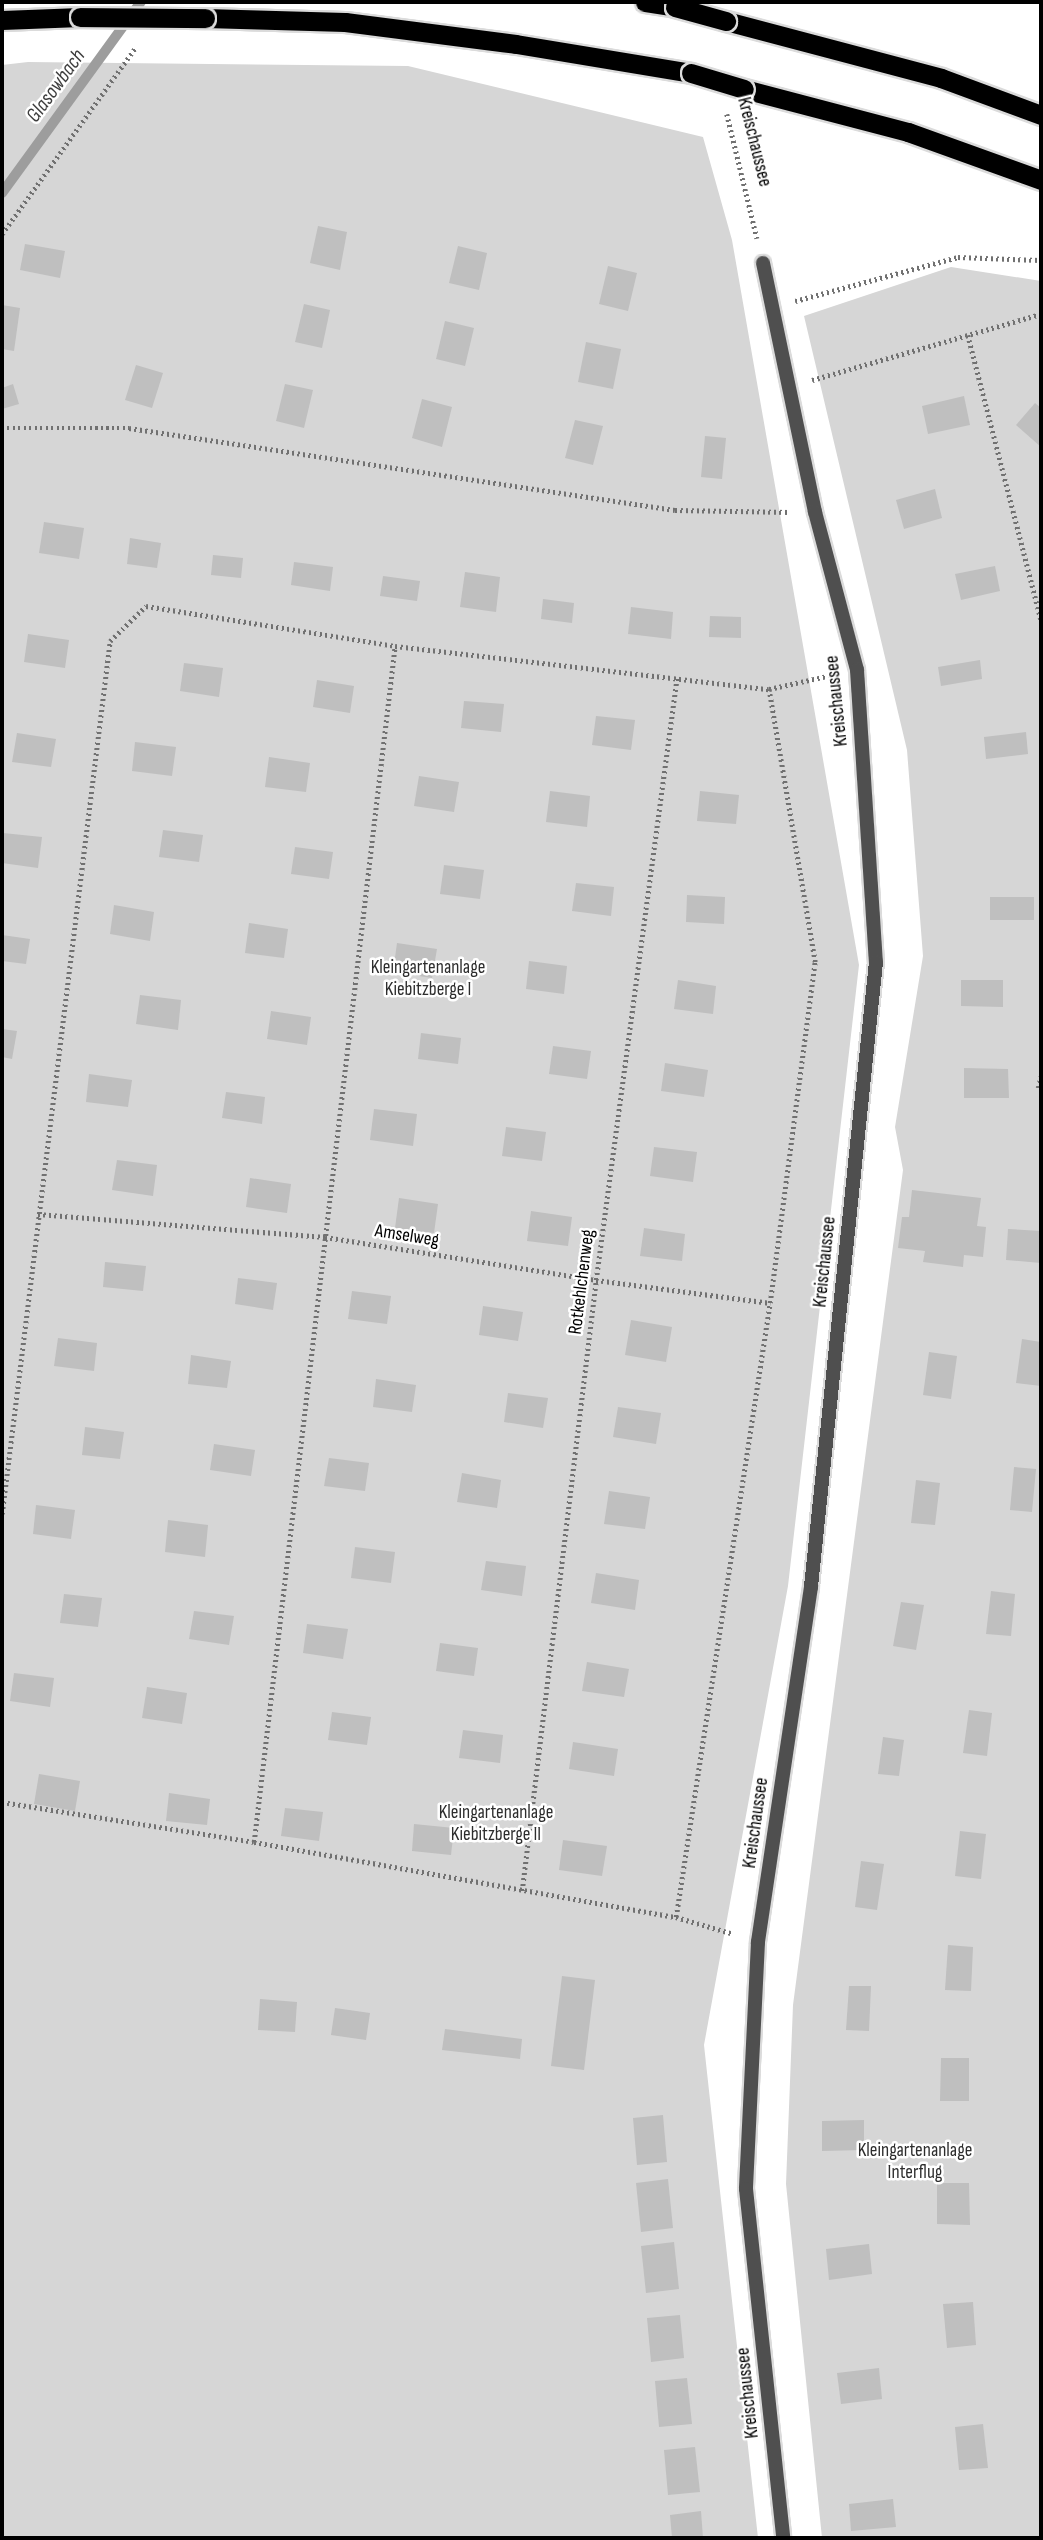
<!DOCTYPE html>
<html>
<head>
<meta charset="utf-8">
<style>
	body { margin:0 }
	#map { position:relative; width:1043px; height:2540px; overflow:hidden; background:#fff; font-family:"Sofia Sans Condensed",sans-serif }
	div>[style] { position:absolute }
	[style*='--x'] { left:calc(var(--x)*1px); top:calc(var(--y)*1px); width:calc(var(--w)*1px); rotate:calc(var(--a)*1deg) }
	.green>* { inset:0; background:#d6d6d6 }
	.stream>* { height:10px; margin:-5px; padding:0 5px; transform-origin:5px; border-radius:5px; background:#9d9d9d }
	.building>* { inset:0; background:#bfbfbf }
	.path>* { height:4.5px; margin-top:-2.25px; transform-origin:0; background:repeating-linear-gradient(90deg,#717171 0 2px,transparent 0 5.5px) }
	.roads { filter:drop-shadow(2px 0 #dbdbdb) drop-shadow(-2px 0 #dbdbdb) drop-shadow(0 2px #dbdbdb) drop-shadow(0 -2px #dbdbdb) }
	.minor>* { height:14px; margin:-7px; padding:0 7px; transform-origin:7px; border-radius:7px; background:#4f4f4f }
	.trunk>* { height:19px; margin:-9.5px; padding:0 9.5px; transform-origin:9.5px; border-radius:9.5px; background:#000 }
	.bridges { filter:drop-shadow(2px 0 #dbdbdb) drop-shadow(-2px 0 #dbdbdb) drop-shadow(0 2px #dbdbdb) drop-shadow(0 -2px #dbdbdb) }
	.trunk-bridge>* { height:19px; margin:-9.5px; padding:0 9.5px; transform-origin:9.5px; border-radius:9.5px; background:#000 }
	span { translate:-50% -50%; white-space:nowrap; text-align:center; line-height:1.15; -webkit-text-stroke:5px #fff; paint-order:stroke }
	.street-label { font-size:19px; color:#000 }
	.park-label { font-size:19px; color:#2d2d2d }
	.water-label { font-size:21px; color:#3e3e3e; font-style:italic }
	.frame { position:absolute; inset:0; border:4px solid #000; pointer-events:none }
</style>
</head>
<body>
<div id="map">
	<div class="green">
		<i style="clip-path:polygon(28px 62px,408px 66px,703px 137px,732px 240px,859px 965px,788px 1586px,704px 2045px,758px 2538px,2px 2538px,2px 65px)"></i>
		<i style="clip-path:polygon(951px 267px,1041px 281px,1041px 2538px,822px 2538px,786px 2184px,793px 2005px,903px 1170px,895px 1127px,923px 956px,907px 750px,804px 316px)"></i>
	</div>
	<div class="stream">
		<i style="--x:2;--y:193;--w:236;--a:-54"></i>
	</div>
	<div class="building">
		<i style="clip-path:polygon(318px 226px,347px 232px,340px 270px,310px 263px)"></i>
		<i style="clip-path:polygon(25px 244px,65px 251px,60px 278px,20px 270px)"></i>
		<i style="clip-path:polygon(458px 246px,487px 253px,479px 290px,449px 283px)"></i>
		<i style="clip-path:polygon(608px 266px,637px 273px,628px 311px,599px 304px)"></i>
		<i style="clip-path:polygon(304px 304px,330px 310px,322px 348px,295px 342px)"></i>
		<i style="clip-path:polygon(2px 305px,20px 308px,14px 351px,2px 349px)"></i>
		<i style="clip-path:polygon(445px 321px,474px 328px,465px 366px,436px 359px)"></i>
		<i style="clip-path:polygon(586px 342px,621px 349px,613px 389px,578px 382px)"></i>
		<i style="clip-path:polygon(136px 365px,163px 373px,152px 408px,125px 400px)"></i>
		<i style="clip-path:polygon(13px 384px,19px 404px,2px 409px,2px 388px)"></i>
		<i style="clip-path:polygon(285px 384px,313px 390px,304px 428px,276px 421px)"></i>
		<i style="clip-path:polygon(964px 396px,970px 425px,928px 434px,922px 406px)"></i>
		<i style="clip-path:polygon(422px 399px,452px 407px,442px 447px,412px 438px)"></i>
		<i style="clip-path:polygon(1035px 403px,1041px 408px,1041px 447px,1016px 425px)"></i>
		<i style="clip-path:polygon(575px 420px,603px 426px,593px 465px,565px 458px)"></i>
		<i style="clip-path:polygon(705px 436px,726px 438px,722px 479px,701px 477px)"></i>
		<i style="clip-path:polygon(935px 489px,942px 518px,904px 529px,896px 500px)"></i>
		<i style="clip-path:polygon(44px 522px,84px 528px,79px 559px,39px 553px)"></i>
		<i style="clip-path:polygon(130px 538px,161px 543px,157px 568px,127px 564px)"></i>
		<i style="clip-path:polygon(213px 555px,243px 558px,241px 578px,211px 575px)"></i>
		<i style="clip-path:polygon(294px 562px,333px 567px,330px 591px,291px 585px)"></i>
		<i style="clip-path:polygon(995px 566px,1000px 591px,961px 600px,955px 574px)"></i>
		<i style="clip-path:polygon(465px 572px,500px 577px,496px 612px,460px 607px)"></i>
		<i style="clip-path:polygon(383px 576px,420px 581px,417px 601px,380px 596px)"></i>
		<i style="clip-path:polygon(543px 599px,574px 603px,572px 623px,541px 619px)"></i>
		<i style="clip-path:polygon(631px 607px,673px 612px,671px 639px,628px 634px)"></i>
		<i style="clip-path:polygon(710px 616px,741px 617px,741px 638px,709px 637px)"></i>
		<i style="clip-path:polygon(28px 634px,69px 640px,65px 668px,24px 662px)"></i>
		<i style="clip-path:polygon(980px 660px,982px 679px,941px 686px,938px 667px)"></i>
		<i style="clip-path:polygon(184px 663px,223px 668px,219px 697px,180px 691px)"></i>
		<i style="clip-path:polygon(317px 680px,354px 686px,350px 713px,313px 707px)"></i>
		<i style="clip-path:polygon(464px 701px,504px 704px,501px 732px,461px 728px)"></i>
		<i style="clip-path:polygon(596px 716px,635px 720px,631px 750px,592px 745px)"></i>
		<i style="clip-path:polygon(1026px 732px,1028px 754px,986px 759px,984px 737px)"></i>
		<i style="clip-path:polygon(17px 733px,56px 739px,51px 767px,12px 762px)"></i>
		<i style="clip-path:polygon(135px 742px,176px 747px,172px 776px,132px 771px)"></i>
		<i style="clip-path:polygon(269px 757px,310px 763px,306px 792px,265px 787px)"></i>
		<i style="clip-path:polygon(419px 776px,459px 782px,454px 812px,414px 806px)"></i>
		<i style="clip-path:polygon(550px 791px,590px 796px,587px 827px,546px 822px)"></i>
		<i style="clip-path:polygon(700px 791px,739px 795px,736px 824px,697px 821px)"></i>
		<i style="clip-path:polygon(163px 830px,203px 835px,199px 862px,159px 857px)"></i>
		<i style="clip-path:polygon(3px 833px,42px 837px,38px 868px,2px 863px)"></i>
		<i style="clip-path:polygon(295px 847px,333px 852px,329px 879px,291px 874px)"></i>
		<i style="clip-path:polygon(444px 865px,484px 870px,480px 899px,440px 894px)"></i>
		<i style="clip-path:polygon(576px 883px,614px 887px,611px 916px,572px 911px)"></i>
		<i style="clip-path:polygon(687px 895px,725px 897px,724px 924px,686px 922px)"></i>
		<i style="clip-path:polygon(990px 897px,1034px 897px,1034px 920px,990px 920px)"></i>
		<i style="clip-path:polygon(114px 905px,154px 912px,150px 941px,110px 934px)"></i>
		<i style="clip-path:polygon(249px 923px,288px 929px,284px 958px,245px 953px)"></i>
		<i style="clip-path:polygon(2px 935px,30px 939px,26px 964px,2px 961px)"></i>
		<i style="clip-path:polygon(397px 943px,437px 949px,432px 978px,393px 972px)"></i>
		<i style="clip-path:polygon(529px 961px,567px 966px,564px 994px,526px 989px)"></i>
		<i style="clip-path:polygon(678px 980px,716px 986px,713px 1014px,674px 1009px)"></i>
		<i style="clip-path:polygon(961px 980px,1003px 980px,1003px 1007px,961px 1006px)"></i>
		<i style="clip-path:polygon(140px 995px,181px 1000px,178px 1030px,136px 1024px)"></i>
		<i style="clip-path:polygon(271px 1011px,311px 1017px,307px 1045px,267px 1039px)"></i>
		<i style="clip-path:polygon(2px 1029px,17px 1031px,12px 1059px,2px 1057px)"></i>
		<i style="clip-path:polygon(421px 1033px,461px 1038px,458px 1064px,418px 1059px)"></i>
		<i style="clip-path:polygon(553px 1046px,591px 1051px,587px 1079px,549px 1074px)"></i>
		<i style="clip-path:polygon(665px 1063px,708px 1070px,704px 1097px,661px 1091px)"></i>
		<i style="clip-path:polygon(964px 1068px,1008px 1069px,1009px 1098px,964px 1098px)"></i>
		<i style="clip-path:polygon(89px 1074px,132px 1080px,128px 1107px,86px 1102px)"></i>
		<i style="clip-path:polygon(226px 1092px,265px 1097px,262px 1124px,222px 1118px)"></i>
		<i style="clip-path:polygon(374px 1109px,417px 1114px,413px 1146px,370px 1140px)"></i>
		<i style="clip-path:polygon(506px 1127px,546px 1132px,542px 1161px,502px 1156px)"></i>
		<i style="clip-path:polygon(654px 1147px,697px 1152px,693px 1182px,650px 1176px)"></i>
		<i style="clip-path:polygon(117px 1160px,157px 1165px,153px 1196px,112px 1190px)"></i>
		<i style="clip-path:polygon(250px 1178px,291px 1184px,287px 1213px,246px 1207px)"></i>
		<i style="clip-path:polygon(912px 1190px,981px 1198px,977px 1226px,986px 1227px,983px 1257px,964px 1255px,963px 1267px,923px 1262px,925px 1251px,898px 1248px,902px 1217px,909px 1217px)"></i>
		<i style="clip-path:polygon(399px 1198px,438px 1204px,434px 1233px,395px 1228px)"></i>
		<i style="clip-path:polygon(531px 1211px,572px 1217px,568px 1246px,527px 1241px)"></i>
		<i style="clip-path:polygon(644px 1228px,685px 1234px,682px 1261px,640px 1256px)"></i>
		<i style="clip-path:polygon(1008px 1229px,1041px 1231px,1041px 1263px,1006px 1260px)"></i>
		<i style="clip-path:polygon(105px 1262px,146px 1266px,143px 1291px,103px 1287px)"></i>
		<i style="clip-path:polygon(238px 1278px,277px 1283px,273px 1310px,235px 1304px)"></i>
		<i style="clip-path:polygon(352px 1291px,391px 1296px,387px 1324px,348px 1319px)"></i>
		<i style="clip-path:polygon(483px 1306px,523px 1312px,518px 1341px,479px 1335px)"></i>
		<i style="clip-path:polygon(631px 1320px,672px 1327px,666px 1362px,625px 1355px)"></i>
		<i style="clip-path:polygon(58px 1338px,97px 1343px,94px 1371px,54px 1366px)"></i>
		<i style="clip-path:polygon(1022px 1339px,1041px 1342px,1041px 1386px,1016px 1383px)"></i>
		<i style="clip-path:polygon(929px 1352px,957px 1356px,951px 1399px,923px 1395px)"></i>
		<i style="clip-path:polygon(191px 1355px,231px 1361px,227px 1388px,188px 1384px)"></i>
		<i style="clip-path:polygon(376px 1379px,416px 1385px,412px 1412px,373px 1407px)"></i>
		<i style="clip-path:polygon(508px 1393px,548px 1398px,543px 1428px,504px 1422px)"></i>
		<i style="clip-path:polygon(618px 1407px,661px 1413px,656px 1444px,613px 1437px)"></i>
		<i style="clip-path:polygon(85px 1427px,124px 1432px,120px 1459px,82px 1455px)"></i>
		<i style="clip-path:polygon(214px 1444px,255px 1450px,251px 1476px,210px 1470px)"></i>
		<i style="clip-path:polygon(329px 1458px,369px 1463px,365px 1491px,324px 1486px)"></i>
		<i style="clip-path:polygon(1014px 1467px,1036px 1469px,1032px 1512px,1010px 1510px)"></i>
		<i style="clip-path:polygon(462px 1473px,501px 1480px,497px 1508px,457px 1502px)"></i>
		<i style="clip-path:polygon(916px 1480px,940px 1483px,935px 1525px,911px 1523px)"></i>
		<i style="clip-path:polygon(609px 1491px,650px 1497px,645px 1529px,604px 1524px)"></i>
		<i style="clip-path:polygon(36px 1505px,75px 1510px,71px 1539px,33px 1534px)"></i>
		<i style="clip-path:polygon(168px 1520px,208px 1525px,205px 1557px,165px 1552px)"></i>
		<i style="clip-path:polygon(355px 1547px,395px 1552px,391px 1583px,351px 1578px)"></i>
		<i style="clip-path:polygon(486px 1561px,526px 1566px,522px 1596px,481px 1590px)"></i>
		<i style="clip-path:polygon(596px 1573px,639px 1580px,635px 1610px,591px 1603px)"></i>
		<i style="clip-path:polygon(991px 1591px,1015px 1594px,1011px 1636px,986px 1634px)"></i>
		<i style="clip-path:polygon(64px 1594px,102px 1598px,98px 1627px,60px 1623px)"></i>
		<i style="clip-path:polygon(901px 1602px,924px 1605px,916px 1650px,893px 1646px)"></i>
		<i style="clip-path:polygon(194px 1611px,234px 1616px,229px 1645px,189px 1639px)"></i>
		<i style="clip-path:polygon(307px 1624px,348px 1629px,343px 1659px,303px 1653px)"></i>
		<i style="clip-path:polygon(440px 1643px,478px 1648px,474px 1676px,436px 1671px)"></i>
		<i style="clip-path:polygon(587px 1662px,629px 1669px,624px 1697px,582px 1691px)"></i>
		<i style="clip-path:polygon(14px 1673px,54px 1678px,50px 1707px,10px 1701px)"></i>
		<i style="clip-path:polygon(147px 1687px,187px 1693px,182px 1724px,142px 1718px)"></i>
		<i style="clip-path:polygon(969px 1710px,992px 1713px,987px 1756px,963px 1753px)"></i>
		<i style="clip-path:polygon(332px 1712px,371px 1717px,367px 1745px,328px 1740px)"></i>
		<i style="clip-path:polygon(463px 1730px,503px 1735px,500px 1763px,459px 1758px)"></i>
		<i style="clip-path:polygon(883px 1737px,904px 1740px,899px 1776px,878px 1774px)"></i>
		<i style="clip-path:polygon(573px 1742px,618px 1749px,614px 1776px,569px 1769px)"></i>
		<i style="clip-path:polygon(39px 1774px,80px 1781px,75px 1811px,34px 1804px)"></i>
		<i style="clip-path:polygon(169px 1793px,210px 1799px,207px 1825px,166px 1821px)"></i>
		<i style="clip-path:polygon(285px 1808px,323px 1812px,319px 1841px,281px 1836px)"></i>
		<i style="clip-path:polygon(414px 1824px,454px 1828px,451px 1855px,412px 1851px)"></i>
		<i style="clip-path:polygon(960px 1831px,986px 1834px,981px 1879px,955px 1876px)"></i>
		<i style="clip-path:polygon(563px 1840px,607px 1846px,602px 1876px,559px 1870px)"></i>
		<i style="clip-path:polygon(861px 1861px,884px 1864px,877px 1910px,855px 1907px)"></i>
		<i style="clip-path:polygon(948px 1945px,973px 1947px,971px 1991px,945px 1990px)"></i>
		<i style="clip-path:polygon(562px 1976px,595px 1980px,584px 2070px,551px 2066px)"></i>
		<i style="clip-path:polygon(849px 1986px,871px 1986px,869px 2031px,846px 2030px)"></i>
		<i style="clip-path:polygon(260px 1999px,297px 2002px,295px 2032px,258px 2030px)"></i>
		<i style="clip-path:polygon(335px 2008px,370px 2013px,366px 2040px,331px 2035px)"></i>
		<i style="clip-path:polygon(445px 2029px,522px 2039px,520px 2059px,442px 2050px)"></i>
		<i style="clip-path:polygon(941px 2058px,969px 2058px,969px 2101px,940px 2101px)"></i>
		<i style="clip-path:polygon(663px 2115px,667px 2162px,637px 2165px,633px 2118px)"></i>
		<i style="clip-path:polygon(864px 2120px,864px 2150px,822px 2151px,822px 2121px)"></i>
		<i style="clip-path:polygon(668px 2179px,673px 2228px,641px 2232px,636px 2183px)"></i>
		<i style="clip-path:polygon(937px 2183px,969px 2183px,970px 2225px,937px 2224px)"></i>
		<i style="clip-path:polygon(674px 2242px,679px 2289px,646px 2293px,641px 2246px)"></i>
		<i style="clip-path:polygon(869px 2244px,872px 2274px,829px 2280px,826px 2249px)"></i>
		<i style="clip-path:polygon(973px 2302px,976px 2345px,947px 2348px,943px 2304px)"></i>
		<i style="clip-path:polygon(680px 2315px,684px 2358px,651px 2362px,647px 2318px)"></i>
		<i style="clip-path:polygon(879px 2368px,882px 2399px,841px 2404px,837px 2373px)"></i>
		<i style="clip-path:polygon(687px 2378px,692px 2424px,659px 2427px,655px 2381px)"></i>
		<i style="clip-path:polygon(983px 2424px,988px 2468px,959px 2470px,955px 2427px)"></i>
		<i style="clip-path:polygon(695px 2447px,700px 2492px,668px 2495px,664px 2450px)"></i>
		<i style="clip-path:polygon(893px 2499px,896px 2527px,851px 2531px,849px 2504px)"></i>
		<i style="clip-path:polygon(701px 2511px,703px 2538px,672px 2538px,670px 2515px)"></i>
	</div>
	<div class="path">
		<i style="--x:727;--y:114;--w:128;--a:76.4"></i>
		<i style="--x:2;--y:234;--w:230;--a:-54.4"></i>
		<i style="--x:795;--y:301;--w:169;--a:-15.1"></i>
		<i style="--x:958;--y:257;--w:83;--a:2.1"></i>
		<i style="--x:968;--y:335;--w:294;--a:75.6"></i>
		<i style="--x:812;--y:380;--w:238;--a:-16.1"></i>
		<i style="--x:2;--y:428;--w:127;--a:0"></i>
		<i style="--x:129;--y:428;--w:552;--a:8.54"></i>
		<i style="--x:675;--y:510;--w:114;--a:1"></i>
		<i style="--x:1038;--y:1088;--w:12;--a:-76"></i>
		<i style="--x:38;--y:1214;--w:288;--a:4.6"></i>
		<i style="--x:325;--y:1237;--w:274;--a:9"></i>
		<i style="--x:596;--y:1280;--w:176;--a:7.5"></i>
		<i style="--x:2;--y:1514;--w:880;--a:-82.95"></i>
		<i style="--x:110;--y:641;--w:50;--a:-44.2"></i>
		<i style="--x:146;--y:606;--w:252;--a:9.1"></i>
		<i style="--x:395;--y:646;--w:376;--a:6.6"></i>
		<i style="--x:769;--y:689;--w:65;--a:-12.5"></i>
		<i style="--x:2;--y:1802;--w:255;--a:9"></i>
		<i style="--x:254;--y:1842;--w:429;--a:10.1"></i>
		<i style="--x:676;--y:1917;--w:60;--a:16.3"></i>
		<i style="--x:254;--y:1842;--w:1204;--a:-83.28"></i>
		<i style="--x:522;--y:1891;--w:615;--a:-83.09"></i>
		<i style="--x:596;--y:1280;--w:608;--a:-82.35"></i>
		<i style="--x:676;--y:1917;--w:621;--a:-81.3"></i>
		<i style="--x:770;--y:1303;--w:344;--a:-82.5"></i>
		<i style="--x:815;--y:962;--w:277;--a:-99.6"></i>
	</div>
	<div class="roads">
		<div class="minor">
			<i style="--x:763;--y:263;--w:254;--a:78.2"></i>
			<i style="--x:815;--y:512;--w:163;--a:75.1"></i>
			<i style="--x:857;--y:670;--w:293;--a:86.3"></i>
			<i style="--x:876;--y:962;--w:628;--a:95.94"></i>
			<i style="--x:811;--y:1587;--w:359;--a:98.5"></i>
			<i style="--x:758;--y:1942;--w:247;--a:92.8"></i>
			<i style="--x:746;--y:2189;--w:351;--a:83.9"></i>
		</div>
		<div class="trunk">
			<i style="--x:645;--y:2;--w:30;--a:9"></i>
			<i style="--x:205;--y:18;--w:140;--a:1.6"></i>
			<i style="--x:345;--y:22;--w:172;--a:7.3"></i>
			<i style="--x:516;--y:44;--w:177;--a:9.4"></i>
			<i style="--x:2;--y:20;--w:78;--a:-2.2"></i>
			<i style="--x:726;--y:21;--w:222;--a:14.8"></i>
			<i style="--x:941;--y:78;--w:107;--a:20.3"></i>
			<i style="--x:744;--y:89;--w:170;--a:14.7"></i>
			<i style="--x:908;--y:132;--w:141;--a:19.8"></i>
		</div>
	</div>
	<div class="bridges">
		<div class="trunk-bridge">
			<i style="--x:675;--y:7;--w:53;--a:15.4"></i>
			<i style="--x:80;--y:17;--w:125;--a:0.5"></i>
			<i style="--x:691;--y:73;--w:55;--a:16.8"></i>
		</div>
	</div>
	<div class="street-label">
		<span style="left:754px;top:142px;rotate:76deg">Kreischaussee</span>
		<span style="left:837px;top:701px;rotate:-96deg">Kreischaussee</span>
		<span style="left:407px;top:1236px;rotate:9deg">Amselweg</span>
		<span style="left:825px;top:1262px;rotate:-84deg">Kreischaussee</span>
		<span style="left:582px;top:1282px;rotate:-83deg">Rotkehlchenweg</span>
		<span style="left:756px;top:1823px;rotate:-82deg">Kreischaussee</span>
		<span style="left:748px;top:2393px;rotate:-96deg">Kreischaussee</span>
	</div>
	<div class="park-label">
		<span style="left:428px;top:979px">Kleingartenanlage<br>Kiebitzberge I</span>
		<span style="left:496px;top:1824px">Kleingartenanlage<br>Kiebitzberge II</span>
		<span style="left:915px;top:2162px">Kleingartenanlage<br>Interflug</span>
	</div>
	<div class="water-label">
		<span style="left:56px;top:86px;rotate:-54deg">Glasowbach</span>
	</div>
	<div class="frame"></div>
</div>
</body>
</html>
